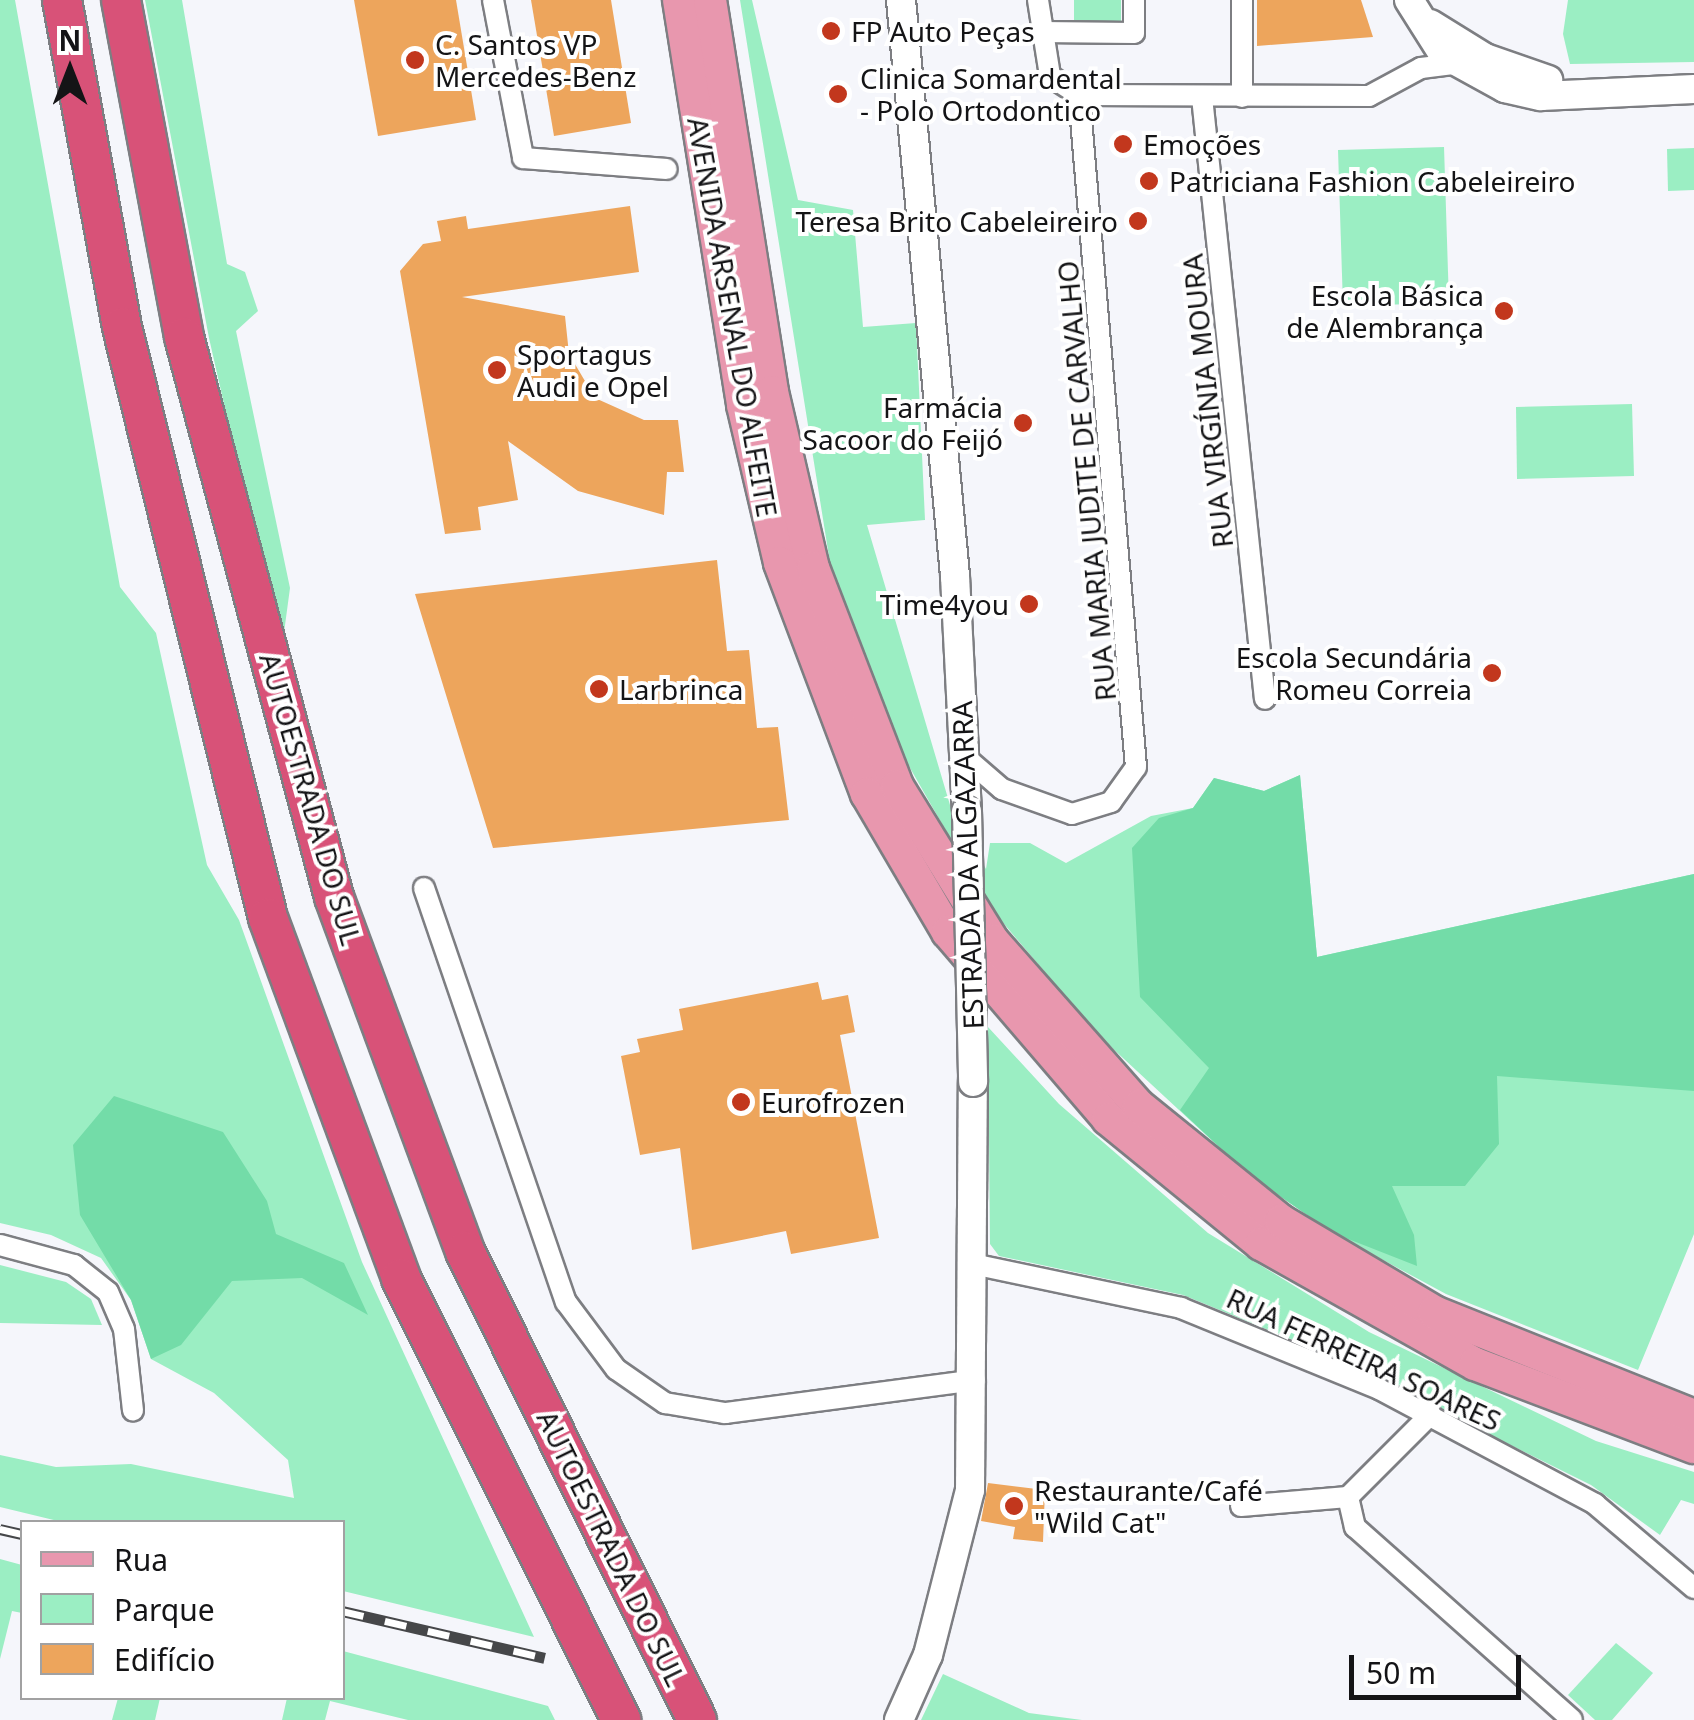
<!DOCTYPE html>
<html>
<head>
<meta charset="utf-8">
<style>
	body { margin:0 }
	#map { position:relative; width:1694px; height:1720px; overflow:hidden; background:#f5f6fb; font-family:"Noto Sans",sans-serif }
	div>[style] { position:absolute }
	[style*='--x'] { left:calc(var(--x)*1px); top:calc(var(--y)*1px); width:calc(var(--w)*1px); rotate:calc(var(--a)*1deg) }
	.green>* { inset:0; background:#9beec3 }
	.forest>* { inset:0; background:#73dca8 }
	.building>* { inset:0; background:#eda55c }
	.roads { filter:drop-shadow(2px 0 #7d7e82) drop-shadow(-2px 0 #7d7e82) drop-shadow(0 2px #7d7e82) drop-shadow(0 -2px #7d7e82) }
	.street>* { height:20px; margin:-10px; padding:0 10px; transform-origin:10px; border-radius:10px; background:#fff }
	.secondary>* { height:28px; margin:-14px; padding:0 14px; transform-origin:14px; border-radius:14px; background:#fff }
	.primary>* { height:32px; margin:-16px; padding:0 16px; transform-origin:16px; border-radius:16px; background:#e897ae }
	.highway>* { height:38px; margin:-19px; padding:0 19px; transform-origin:19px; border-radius:19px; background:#d85278 }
	.rail>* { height:11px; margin-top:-5.5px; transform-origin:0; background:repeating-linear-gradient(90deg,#fff 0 22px,#464749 0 44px); box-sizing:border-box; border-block:2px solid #464749 }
	.bridges { filter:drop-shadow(2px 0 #7d7e82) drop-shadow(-2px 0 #7d7e82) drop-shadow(0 2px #7d7e82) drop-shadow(0 -2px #7d7e82) }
	.secondary-bridge>* { height:28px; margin:-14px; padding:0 14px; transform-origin:14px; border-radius:14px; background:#fff }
	.dots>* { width:28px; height:28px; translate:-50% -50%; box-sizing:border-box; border:5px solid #fff; border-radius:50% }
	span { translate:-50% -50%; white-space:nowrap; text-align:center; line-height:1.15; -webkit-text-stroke:8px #fff; paint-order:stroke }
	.poi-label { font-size:28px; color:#141416 }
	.left { translate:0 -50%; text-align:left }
	.right { translate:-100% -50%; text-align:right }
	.street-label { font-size:28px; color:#141416 }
	.legend { position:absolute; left:20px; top:1520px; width:325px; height:180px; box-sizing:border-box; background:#fff; border:2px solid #a1a1a2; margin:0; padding:12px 18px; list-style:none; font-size:30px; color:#141416 }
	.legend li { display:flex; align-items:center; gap:20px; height:50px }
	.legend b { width:50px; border:2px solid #a1a1a2 }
	.north { position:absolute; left:20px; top:20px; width:100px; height:100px; -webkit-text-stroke:8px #fff; paint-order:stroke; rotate:0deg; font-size:28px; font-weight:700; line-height:40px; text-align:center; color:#141416 }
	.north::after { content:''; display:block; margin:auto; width:35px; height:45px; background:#141416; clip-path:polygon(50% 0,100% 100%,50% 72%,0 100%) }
	.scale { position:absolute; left:1349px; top:1655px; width:172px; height:45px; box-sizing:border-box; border:5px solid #141416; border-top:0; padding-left:12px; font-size:30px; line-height:35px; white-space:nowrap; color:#141416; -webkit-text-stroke:8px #fff; paint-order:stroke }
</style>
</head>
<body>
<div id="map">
	<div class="green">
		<i style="clip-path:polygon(0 0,15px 0,120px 587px,156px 633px,207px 865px,239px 920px,362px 1262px,534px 1637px,343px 1591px,342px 1522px,62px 1522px,0 1507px,0 1455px,56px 1467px,131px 1464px,294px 1498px,288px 1460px,214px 1393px,151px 1359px,131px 1300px,101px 1258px,51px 1235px,0 1223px)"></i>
		<i style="clip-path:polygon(145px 0,182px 0,227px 264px,245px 272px,258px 311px,236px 331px,290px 588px,281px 655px,209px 338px)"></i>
		<i style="clip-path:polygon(740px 0,752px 0,798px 200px,853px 210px,863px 327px,916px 323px,925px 520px,867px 525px,950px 805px,986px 869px,990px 843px,1030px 843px,1066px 863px,1151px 816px,1193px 808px,1214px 778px,1264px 791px,1300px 775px,1317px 957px,1694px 874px,1694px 1234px,1638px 1370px,1446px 1294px,1333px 1233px,1248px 1174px,1096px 1033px,989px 906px,890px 733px,831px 569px)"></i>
		<i style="clip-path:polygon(1074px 0,1121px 0,1121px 22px,1074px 22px)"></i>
		<i style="clip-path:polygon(1568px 0,1694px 0,1694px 62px,1570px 64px,1563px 34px)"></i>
		<i style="clip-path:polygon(1444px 147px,1449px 303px,1343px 306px,1338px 150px)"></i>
		<i style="clip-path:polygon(1694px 148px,1694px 190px,1668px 191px,1667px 149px)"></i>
		<i style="clip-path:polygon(1632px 404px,1634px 476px,1517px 479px,1516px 407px)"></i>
		<i style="clip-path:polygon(988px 1027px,1059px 1104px,1208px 1233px,1369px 1332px,1596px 1441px,1694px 1472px,1694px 1504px,1681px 1500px,1660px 1535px,1591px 1485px,1332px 1356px,1183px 1295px,999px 1256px,990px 1244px)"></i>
		<i style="clip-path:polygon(0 1265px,66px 1282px,91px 1299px,102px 1325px,0 1323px)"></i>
		<i style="clip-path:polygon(0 1559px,22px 1565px,22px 1613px,12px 1611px,0 1659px)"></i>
		<i style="clip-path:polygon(1616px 1643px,1653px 1673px,1612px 1720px,1595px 1720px,1568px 1695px)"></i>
		<i style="clip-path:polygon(343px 1651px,548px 1706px,555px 1720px,408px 1720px,330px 1701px,325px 1720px,282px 1720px,287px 1698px,342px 1698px)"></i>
		<i style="clip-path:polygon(943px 1674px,1029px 1713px,1082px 1720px,921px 1720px)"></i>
		<i style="clip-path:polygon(118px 1698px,160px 1698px,155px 1720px,112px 1720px)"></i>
	</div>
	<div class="forest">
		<i style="clip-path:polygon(1300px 775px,1317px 957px,1694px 874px,1694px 1091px,1497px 1076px,1499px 1144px,1465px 1186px,1392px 1186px,1414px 1235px,1417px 1266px,1333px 1233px,1248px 1174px,1180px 1110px,1209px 1068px,1140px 997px,1132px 848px,1159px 818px,1193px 808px,1214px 778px,1264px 791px)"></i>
		<i style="clip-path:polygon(114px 1096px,223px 1132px,267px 1201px,276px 1234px,344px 1263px,368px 1315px,302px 1278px,232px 1281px,181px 1345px,151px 1359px,131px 1300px,80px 1215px,73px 1145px)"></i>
	</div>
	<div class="building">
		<i style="clip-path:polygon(354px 0,456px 0,476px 120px,378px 136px)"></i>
		<i style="clip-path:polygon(531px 0,611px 0,631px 123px,554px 136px)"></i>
		<i style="clip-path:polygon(1257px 0,1361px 0,1373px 37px,1257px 46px)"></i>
		<i style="clip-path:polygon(630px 206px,639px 272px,462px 297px,565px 316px,569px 354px,595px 398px,644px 420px,678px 420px,684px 472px,667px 472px,664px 515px,578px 491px,508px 441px,518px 500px,478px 507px,481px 530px,445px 534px,400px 271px,423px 244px,441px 241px,437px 221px,466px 216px,468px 229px)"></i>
		<i style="clip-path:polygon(717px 560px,727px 651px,749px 650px,757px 728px,778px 727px,789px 820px,493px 848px,415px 594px)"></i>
		<i style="clip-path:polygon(818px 982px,822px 1000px,848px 995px,855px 1032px,840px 1035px,879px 1238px,791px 1254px,786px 1231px,692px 1250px,680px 1148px,640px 1155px,621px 1056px,640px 1052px,637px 1039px,683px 1030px,679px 1009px)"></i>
		<i style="clip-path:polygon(988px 1483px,1045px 1490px,1043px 1542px,1013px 1539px,1015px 1527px,981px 1521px)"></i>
	</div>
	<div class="roads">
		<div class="street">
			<i style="--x:493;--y:0;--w:161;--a:79.2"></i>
			<i style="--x:523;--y:158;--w:144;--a:4.4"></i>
			<i style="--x:1038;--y:0;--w:77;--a:81"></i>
			<i style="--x:1050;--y:76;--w:35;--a:33"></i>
			<i style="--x:1079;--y:95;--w:290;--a:0.2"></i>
			<i style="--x:1369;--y:96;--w:59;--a:-28.3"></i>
			<i style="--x:1421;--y:68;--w:34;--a:-7"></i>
			<i style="--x:1242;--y:0;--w:97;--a:90"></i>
			<i style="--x:1041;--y:32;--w:93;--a:0.6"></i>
			<i style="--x:1134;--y:33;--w:33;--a:-90"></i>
			<i style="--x:1202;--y:97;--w:605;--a:84.03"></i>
			<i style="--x:965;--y:757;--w:49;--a:40.9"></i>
			<i style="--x:1002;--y:789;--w:74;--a:19.7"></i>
			<i style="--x:1072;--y:814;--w:41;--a:-17.1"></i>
			<i style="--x:1111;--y:802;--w:43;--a:-54.5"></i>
			<i style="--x:1136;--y:767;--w:674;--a:-94.85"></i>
			<i style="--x:424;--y:888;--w:438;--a:71.1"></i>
			<i style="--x:566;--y:1302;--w:84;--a:53.3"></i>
			<i style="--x:616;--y:1369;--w:60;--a:34.8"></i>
			<i style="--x:665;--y:1403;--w:61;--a:9.5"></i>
			<i style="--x:725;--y:1413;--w:252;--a:-7.5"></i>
			<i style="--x:0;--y:1245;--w:77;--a:15.1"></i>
			<i style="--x:74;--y:1265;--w:43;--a:38.5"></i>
			<i style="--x:108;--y:1292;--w:40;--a:66.6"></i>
			<i style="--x:124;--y:1329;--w:82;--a:83.7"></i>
			<i style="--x:973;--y:1264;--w:213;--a:11.9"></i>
			<i style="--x:1181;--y:1308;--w:214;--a:22.2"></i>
			<i style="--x:1379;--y:1389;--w:245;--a:28"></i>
			<i style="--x:1595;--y:1504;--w:130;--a:40.3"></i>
			<i style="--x:1348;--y:1497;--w:31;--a:77"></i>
			<i style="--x:1355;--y:1527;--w:290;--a:41.6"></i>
			<i style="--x:1241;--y:1506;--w:107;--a:-4.8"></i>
			<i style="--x:1348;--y:1497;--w:117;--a:-45"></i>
		</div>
		<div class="secondary">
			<i style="--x:901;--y:0;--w:579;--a:84.64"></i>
			<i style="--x:955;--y:576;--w:235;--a:87.1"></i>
			<i style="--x:1409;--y:0;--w:64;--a:57.8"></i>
			<i style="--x:1443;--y:54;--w:71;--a:28.7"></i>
			<i style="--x:1505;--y:88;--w:37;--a:13"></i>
			<i style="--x:1541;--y:96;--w:153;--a:-2.6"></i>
			<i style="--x:1430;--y:24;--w:65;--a:31.7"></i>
			<i style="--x:1485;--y:58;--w:67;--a:19.2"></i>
			<i style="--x:899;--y:1720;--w:71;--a:-66"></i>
			<i style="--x:928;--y:1655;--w:170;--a:-75.7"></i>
			<i style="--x:970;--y:1490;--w:408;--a:-89.6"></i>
		</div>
		<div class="primary">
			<i style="--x:679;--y:0;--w:410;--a:81"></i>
			<i style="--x:743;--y:405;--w:162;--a:76.8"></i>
			<i style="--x:780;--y:563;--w:247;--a:69.4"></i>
			<i style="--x:867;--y:794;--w:160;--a:59.6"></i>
			<i style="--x:948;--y:932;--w:246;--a:49.4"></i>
			<i style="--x:1108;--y:1119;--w:198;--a:39.2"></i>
			<i style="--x:1261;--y:1244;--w:245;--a:29.3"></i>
			<i style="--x:1475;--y:1364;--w:234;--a:20.8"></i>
			<i style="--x:710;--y:0;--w:397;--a:81"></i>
			<i style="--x:772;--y:392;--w:181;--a:76.9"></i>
			<i style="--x:813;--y:568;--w:234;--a:68.9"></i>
			<i style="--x:897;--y:786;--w:181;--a:58.3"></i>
			<i style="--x:992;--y:940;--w:222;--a:48.5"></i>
			<i style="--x:1139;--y:1106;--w:183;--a:39"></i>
			<i style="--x:1281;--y:1221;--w:178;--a:30.7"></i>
			<i style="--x:1434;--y:1312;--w:280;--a:21.8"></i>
		</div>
		<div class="highway">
			<i style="--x:62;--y:0;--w:332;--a:79.6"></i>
			<i style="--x:122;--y:327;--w:609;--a:76.12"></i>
			<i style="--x:268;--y:918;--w:384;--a:69.7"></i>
			<i style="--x:401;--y:1278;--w:494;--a:63.5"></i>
			<i style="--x:121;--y:0;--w:343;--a:79.4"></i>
			<i style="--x:184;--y:337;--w:580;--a:75"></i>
			<i style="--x:334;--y:897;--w:377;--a:69.7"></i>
			<i style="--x:465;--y:1251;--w:523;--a:63.68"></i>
		</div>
	</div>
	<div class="rail">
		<i style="--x:0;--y:1529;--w:23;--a:13"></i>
		<i style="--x:342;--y:1611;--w:208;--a:13"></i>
	</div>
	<div class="bridges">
		<div class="secondary-bridge">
			<i style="--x:967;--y:811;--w:271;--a:88.7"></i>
		</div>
	</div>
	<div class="dots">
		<i style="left:831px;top:31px;background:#c2371d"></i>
		<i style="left:415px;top:60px;background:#c2371d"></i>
		<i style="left:838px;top:94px;background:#c2371d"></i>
		<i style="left:1123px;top:144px;background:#c2371d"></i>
		<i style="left:1149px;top:181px;background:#c2371d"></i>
		<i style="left:1138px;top:221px;background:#c2371d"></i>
		<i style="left:1504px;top:311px;background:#c2371d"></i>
		<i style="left:497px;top:370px;background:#c2371d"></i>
		<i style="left:1023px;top:423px;background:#c2371d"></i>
		<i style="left:1029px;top:604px;background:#c2371d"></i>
		<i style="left:1492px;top:673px;background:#c2371d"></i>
		<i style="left:599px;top:689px;background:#c2371d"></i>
		<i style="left:741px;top:1102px;background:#c2371d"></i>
		<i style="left:1014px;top:1506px;background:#c2371d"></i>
	</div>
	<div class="poi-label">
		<span class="left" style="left:851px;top:31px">FP Auto Peças</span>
		<span class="left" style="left:435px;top:60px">C. Santos VP<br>Mercedes-Benz</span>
		<span class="left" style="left:860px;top:94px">Clinica Somardental<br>- Polo Ortodontico</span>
		<span class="left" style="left:1143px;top:144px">Emoções</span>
		<span class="left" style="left:1169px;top:181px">Patriciana Fashion Cabeleireiro</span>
		<span class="right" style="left:1118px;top:221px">Teresa Brito Cabeleireiro</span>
		<span class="right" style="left:1484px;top:311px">Escola Básica<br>de Alembrança</span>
		<span class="left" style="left:517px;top:370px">Sportagus<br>Audi e Opel</span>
		<span class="right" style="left:1003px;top:423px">Farmácia<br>Sacoor do Feijó</span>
		<span class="right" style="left:1009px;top:604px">Time4you</span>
		<span class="right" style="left:1472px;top:673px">Escola Secundária<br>Romeu Correia</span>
		<span class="left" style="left:619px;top:689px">Larbrinca</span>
		<span class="left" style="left:761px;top:1102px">Eurofrozen</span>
		<span class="left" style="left:1034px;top:1506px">Restaurante/Café<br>"Wild Cat"</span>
	</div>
	<div class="street-label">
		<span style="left:733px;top:317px;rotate:80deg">AVENIDA ARSENAL DO ALFEITE</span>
		<span style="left:1207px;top:401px;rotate:-96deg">RUA VIRGÍNIA MOURA</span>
		<span style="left:1086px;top:481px;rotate:-95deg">RUA MARIA JUDITE DE CARVALHO</span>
		<span style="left:311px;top:799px;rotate:74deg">AUTOESTRADA DO SUL</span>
		<span style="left:967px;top:865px;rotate:-92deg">ESTRADA DA ALGAZARRA</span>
		<span style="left:1364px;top:1359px;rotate:25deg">RUA FERREIRA SOARES</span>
		<span style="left:612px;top:1548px;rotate:64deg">AUTOESTRADA DO SUL</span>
	</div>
	<ul class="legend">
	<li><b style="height:12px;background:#e897ae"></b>Rua</li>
	<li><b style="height:28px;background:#9beec3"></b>Parque</li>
	<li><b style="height:28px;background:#eda55c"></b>Edifício</li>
	</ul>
	<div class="north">N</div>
	<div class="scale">50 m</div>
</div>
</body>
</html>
